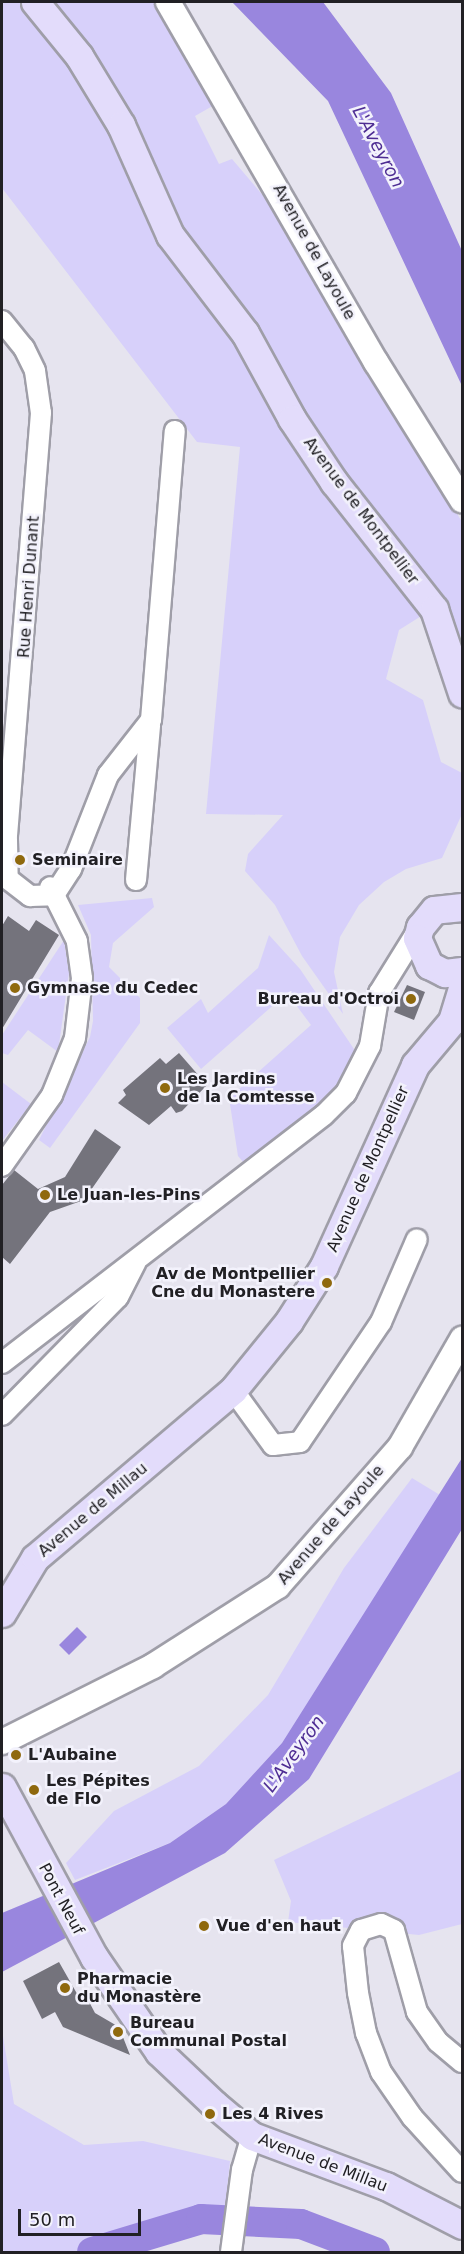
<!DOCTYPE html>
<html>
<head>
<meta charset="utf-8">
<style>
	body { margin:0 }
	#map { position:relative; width:464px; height:2254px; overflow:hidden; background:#e6e4ef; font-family:"DejaVu Sans",sans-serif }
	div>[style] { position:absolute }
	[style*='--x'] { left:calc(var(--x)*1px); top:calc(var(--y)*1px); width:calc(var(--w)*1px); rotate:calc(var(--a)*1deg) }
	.green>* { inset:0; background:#d7d0fa }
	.water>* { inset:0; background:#9986de }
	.river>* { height:30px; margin:-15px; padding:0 15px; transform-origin:15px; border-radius:15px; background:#9986de }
	.building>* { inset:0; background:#74737c }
	.roads { filter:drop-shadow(2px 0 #9f9ea8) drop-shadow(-2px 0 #9f9ea8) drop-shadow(0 2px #9f9ea8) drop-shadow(0 -2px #9f9ea8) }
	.minor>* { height:20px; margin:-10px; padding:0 10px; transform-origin:10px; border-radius:10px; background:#fff }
	.tertiary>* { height:24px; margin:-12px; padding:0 12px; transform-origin:12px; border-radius:12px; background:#fff }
	.secondary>* { height:27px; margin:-13.5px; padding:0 13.5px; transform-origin:13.5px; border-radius:13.5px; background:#e3dcfb }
	.dots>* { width:16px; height:16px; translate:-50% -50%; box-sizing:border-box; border:3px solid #f3f2fc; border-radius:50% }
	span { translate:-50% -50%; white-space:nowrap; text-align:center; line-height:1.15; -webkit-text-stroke:5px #f3f2fc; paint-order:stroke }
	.street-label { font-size:16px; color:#212024 }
	.poi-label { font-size:16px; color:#212024; font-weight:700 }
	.left { translate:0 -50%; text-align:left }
	.right { translate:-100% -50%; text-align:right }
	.water-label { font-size:18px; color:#4e2d93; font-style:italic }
	.frame { position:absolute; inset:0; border:3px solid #212024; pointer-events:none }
	.scale { position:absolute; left:18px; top:2209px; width:123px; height:27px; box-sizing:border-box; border:3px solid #212024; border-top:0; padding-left:8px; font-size:18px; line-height:21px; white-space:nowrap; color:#212024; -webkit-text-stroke:4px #f3f2fc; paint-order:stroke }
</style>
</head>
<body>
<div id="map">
	<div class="green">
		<i style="clip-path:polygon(2px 2px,179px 2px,216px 104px,195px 116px,219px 164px,232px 159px,276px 211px,462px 522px,462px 639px,442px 603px,399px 630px,386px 679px,423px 700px,441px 762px,462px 773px,462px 814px,442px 858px,406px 869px,384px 882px,359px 905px,340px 937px,334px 972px,343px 1014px,302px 956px,275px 905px,245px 871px,248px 854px,283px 815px,206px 814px,240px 447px,197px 442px,2px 188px)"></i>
		<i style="clip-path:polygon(152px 898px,154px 907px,113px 943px,109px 967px,140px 998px,140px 1023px,50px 1148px,39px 1140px,90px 1037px,93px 1021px,91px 935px,78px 905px)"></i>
		<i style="clip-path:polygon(269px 935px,300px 969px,356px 1052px,344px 1077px,323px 1101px,245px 1164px,238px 1156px,229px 1098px,311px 1025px,287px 993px,201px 1069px,167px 1028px,201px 999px,208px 1013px,258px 968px)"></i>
		<i style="clip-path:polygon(64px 940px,69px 973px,58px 1052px,28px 1030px,8px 1055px,2px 1053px,2px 1035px)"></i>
		<i style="clip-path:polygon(2px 1082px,31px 1104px,2px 1141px)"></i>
		<i style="clip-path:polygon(412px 1478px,440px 1495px,282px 1743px,226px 1804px,170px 1843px,75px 1880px,66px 1863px,114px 1811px,199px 1766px,268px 1695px,344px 1568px)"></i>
		<i style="clip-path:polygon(462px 1765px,462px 1924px,419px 1935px,288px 1922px,291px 1901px,274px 1860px,460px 1771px)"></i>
		<i style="clip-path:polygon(2px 2030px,14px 2104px,84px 2145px,143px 2141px,230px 2161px,225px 2209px,77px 2252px,2px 2252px)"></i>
	</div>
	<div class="water">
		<i style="clip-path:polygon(232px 2px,323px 2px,391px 93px,462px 251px,462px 386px,328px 101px)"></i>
		<i style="clip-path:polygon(462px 1458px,462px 1529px,309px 1779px,225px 1853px,2px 1972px,2px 1913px,170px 1843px,226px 1804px,282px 1743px)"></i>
		<i style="clip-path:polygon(77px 1627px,87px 1637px,69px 1655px,59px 1645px)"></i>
	</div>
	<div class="river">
		<i style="--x:92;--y:2252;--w:114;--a:-16.8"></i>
		<i style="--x:201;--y:2219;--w:100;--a:2.9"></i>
		<i style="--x:301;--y:2224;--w:79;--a:20.7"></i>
	</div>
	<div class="building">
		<i style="clip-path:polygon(8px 916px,29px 931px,36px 920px,59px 935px,2px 1029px,2px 926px)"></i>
		<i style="clip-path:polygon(407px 985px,425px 992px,414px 1020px,394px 1012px)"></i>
		<i style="clip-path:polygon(179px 1053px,207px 1085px,182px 1111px,176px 1113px,171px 1106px,149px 1125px,118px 1103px,126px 1095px,123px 1090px,160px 1058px,166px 1064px)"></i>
		<i style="clip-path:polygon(95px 1129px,121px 1147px,84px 1200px,50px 1212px,10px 1264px,2px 1257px,2px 1185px,14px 1170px,38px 1189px,65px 1177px)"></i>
		<i style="clip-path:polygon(59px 1962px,80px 1999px,86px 1996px,95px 2013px,119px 2027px,130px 2055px,63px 2027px,55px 2012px,42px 2019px,23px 1981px)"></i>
	</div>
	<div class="roads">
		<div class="minor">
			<i style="--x:2;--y:321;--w:35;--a:51"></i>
			<i style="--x:24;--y:348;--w:25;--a:64"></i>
			<i style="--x:35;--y:371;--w:42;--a:81.9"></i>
			<i style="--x:41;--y:413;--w:428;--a:94.6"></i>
			<i style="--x:7;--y:840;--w:39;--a:89"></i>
			<i style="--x:8;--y:879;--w:28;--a:38"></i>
			<i style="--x:30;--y:896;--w:24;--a:-2"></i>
			<i style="--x:54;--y:895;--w:31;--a:-57"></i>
			<i style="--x:71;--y:869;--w:101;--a:-68.5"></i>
			<i style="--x:108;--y:775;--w:70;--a:-52"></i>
			<i style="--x:151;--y:720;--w:290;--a:-85.3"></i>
			<i style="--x:136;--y:880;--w:155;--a:-84.8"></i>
			<i style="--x:2;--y:1166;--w:87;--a:-54.8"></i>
			<i style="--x:52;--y:1095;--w:61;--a:-68"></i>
			<i style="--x:75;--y:1038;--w:60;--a:-83.3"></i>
			<i style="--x:82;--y:978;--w:37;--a:-98"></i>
			<i style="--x:77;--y:941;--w:60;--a:-116.6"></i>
			<i style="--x:2;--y:1363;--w:406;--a:-37.6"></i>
			<i style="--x:324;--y:1115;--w:31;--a:-45"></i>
			<i style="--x:346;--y:1093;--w:53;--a:-62.9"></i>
			<i style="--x:370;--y:1046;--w:54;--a:-80.4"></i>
			<i style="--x:379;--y:993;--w:78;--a:-58.2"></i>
			<i style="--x:233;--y:1390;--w:68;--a:54"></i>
			<i style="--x:273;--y:1445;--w:27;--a:-6"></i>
			<i style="--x:300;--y:1442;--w:145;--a:-56"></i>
			<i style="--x:381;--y:1322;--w:90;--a:-66.6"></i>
			<i style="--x:2;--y:1415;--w:165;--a:-45.5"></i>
			<i style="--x:118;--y:1297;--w:39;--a:-63"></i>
			<i style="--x:462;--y:2062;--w:31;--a:-140"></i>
			<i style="--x:438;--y:2042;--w:37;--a:-125"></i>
			<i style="--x:417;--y:2012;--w:85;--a:-105.7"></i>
			<i style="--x:394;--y:1930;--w:14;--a:-155"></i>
			<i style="--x:381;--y:1924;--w:21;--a:163"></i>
			<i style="--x:361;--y:1930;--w:18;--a:117"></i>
			<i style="--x:353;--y:1946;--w:47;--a:83.9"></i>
			<i style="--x:358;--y:1993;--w:41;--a:78.7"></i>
			<i style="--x:366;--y:2033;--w:42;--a:69"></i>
			<i style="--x:381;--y:2072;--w:55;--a:55.4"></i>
			<i style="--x:412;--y:2117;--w:74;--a:47.7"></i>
			<i style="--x:231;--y:2252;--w:83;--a:-82.4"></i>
			<i style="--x:242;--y:2170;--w:35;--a:-74"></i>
		</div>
		<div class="tertiary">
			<i style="--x:168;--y:2;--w:416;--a:60"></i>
			<i style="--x:376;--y:362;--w:163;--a:58.1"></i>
			<i style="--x:2;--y:1742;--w:169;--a:-26.7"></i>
			<i style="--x:153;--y:1666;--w:148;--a:-32.6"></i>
			<i style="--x:278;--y:1586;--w:185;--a:-48.7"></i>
			<i style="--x:400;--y:1447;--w:125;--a:-60.1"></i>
		</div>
		<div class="secondary">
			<i style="--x:35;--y:2;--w:70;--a:50.8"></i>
			<i style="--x:79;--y:56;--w:81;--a:58.7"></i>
			<i style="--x:121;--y:125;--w:120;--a:66"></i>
			<i style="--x:170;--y:235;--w:123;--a:52.6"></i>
			<i style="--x:245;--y:333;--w:98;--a:61.3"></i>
			<i style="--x:292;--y:419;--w:76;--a:56.3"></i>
			<i style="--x:334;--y:482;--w:162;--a:51.8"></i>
			<i style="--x:434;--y:609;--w:89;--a:71.6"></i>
			<i style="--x:462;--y:907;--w:28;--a:174"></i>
			<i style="--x:434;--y:910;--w:22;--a:129"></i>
			<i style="--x:420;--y:927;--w:11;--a:105"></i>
			<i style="--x:417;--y:938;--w:30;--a:66"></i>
			<i style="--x:429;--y:965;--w:18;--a:27"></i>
			<i style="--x:445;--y:973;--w:17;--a:-7"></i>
			<i style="--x:2;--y:1613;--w:64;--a:-59"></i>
			<i style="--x:35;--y:1558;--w:260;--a:-40.3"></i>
			<i style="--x:233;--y:1390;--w:89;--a:-50.9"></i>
			<i style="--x:289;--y:1321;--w:65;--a:-57.5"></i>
			<i style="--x:324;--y:1266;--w:221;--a:-65.6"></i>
			<i style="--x:415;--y:1065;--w:57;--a:-49.9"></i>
			<i style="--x:452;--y:1021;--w:34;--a:-73"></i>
			<i style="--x:2;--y:1787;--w:193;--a:61.6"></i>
			<i style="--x:94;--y:1957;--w:115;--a:55.6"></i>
			<i style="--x:159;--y:2052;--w:76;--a:43.4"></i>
			<i style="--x:214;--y:2104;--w:50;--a:40.1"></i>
			<i style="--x:252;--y:2136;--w:143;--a:20.5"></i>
			<i style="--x:386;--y:2186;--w:85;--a:27.2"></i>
		</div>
	</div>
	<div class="dots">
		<i style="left:20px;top:860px;background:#8f690e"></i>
		<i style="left:15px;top:988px;background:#8f690e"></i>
		<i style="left:411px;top:999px;background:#8f690e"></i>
		<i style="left:165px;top:1088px;background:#8f690e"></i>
		<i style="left:45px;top:1195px;background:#8f690e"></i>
		<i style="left:327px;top:1283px;background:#8f690e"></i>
		<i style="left:16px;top:1755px;background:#8f690e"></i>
		<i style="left:34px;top:1790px;background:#8f690e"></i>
		<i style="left:204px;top:1926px;background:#8f690e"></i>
		<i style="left:65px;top:1988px;background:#8f690e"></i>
		<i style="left:118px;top:2032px;background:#8f690e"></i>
		<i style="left:210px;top:2114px;background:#8f690e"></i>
	</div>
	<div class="street-label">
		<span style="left:314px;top:252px;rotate:61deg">Avenue de Layoule</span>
		<span style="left:361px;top:511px;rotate:53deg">Avenue de Montpellier</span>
		<span style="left:29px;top:587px;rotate:-86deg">Rue Henri Dunant</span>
		<span style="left:368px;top:1169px;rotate:-66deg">Avenue de Montpellier</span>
		<span style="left:93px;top:1510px;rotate:-40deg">Avenue de Millau</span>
		<span style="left:331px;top:1525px;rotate:-49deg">Avenue de Layoule</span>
		<span style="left:61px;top:1899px;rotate:62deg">Pont Neuf</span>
		<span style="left:323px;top:2163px;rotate:21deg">Avenue de Millau</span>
	</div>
	<div class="poi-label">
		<span class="left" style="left:32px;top:860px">Seminaire</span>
		<span class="left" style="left:27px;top:988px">Gymnase du Cedec</span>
		<span class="right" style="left:399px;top:999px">Bureau d'Octroi</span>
		<span class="left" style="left:177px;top:1088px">Les Jardins<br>de la Comtesse</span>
		<span class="left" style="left:57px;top:1195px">Le Juan-les-Pins</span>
		<span class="right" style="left:315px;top:1283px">Av de Montpellier<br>Cne du Monastere</span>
		<span class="left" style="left:28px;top:1755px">L'Aubaine</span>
		<span class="left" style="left:46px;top:1790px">Les Pépites<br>de Flo</span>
		<span class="left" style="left:216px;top:1926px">Vue d'en haut</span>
		<span class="left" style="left:77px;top:1988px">Pharmacie<br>du Monastère</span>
		<span class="left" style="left:130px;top:2032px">Bureau<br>Communal Postal</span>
		<span class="left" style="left:222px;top:2114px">Les 4 Rives</span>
	</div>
	<div class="water-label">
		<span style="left:378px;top:147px;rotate:62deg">L'Aveyron</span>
		<span style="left:294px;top:1754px;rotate:-54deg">L'Aveyron</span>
	</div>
	<div class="frame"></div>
	<div class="scale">50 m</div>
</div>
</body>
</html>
